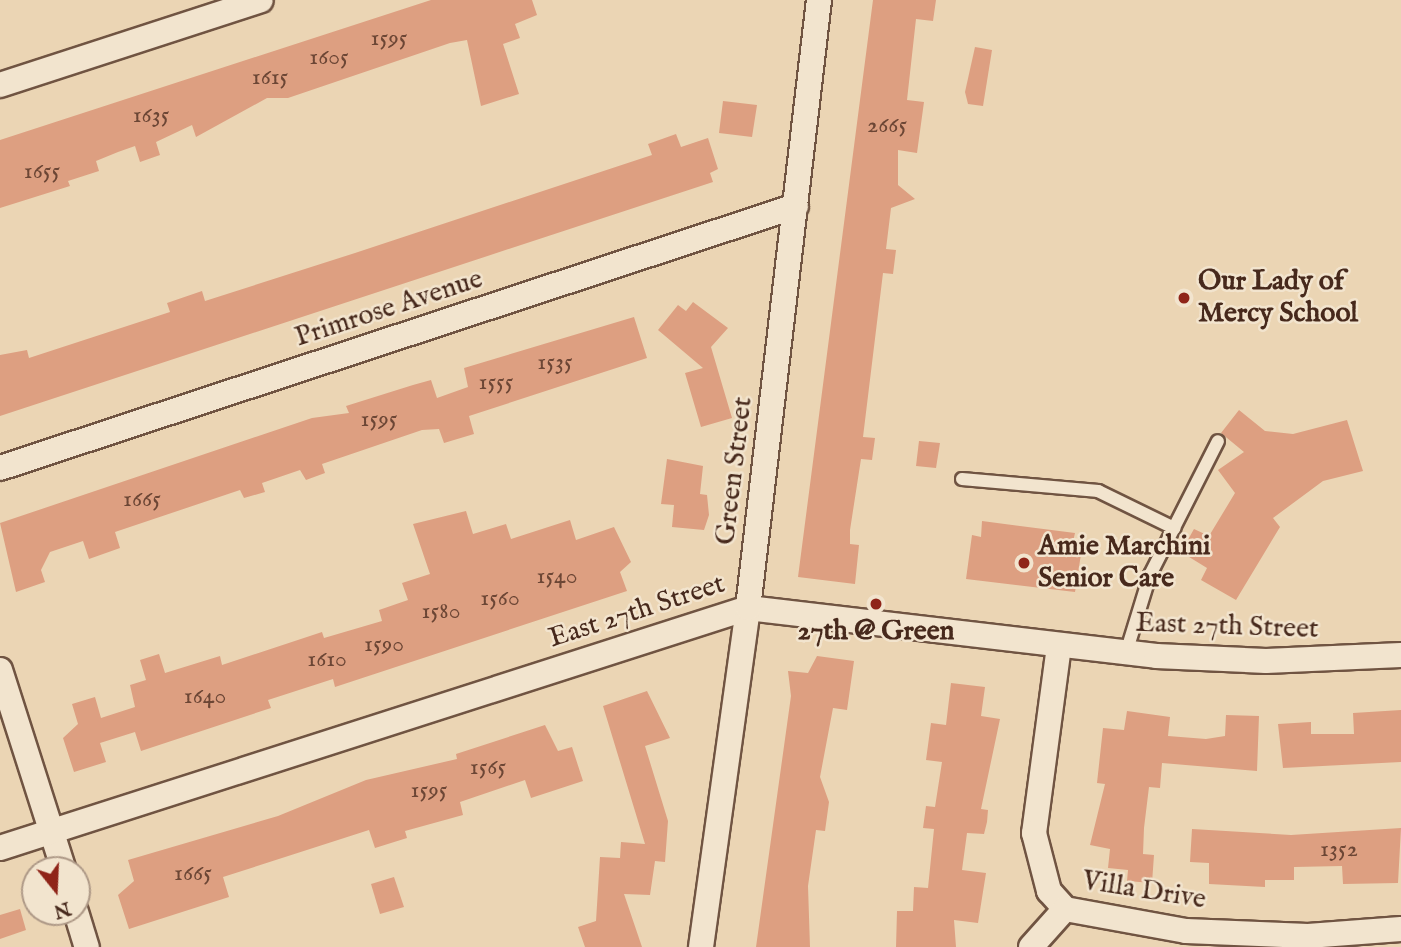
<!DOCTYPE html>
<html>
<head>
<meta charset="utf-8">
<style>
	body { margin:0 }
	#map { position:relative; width:1401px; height:947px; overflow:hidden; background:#ebd5b4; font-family:"IM FELL English",serif }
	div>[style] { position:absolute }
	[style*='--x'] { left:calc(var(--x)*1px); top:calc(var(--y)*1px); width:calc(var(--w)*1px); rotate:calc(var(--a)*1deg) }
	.building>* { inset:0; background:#dd9f81 }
	.roads { filter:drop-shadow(2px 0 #705442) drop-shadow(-2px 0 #705442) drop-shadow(0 2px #705442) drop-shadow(0 -2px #705442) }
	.service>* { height:12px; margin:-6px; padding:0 6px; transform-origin:6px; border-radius:6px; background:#f2e4ce }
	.minor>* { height:24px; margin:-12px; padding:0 12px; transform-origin:12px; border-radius:12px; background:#f2e4ce }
	.dots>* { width:19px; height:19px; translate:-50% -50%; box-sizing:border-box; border:4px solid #f2e4ce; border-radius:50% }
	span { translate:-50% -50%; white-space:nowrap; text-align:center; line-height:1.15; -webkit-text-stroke:5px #f2e4ce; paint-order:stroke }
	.number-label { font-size:24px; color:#6c4635 }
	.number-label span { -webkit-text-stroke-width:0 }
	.poi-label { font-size:28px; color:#47291c; font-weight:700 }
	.left { translate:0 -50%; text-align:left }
	.street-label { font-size:28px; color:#47291c }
	.north { position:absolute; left:21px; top:856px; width:70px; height:70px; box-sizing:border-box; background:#f2e4ce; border:2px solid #ae9987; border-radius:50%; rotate:162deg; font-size:19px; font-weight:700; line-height:28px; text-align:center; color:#47291c }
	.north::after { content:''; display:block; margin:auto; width:24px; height:32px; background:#8f2418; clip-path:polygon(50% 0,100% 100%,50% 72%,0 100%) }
</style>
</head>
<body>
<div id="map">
	<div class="building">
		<i style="clip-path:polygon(431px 0,532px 0,537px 15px,515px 24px,520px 38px,503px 44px,519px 94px,481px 106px,467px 40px,450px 43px,288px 98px,267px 98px,196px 137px,192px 125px,156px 142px,160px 155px,140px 162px,135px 146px,118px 152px,96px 161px,99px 171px,68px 181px,70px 186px,0 208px,0 140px)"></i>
		<i style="clip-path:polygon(873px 0,936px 0,933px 21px,916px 19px,907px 100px,924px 102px,917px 153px,898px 150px,898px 185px,915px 199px,891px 208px,886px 249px,896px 250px,893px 274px,883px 273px,863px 437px,875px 438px,872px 460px,861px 459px,850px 530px,850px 544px,859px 545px,855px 584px,798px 577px)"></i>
		<i style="clip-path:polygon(975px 47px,992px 50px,983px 106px,968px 104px,965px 92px)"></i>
		<i style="clip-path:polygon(723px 101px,757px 105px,752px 137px,719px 133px)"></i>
		<i style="clip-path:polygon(676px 134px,681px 147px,708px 138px,718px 169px,710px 173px,713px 182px,0 416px,0 355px,27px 350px,29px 358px,170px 312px,167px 303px,202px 291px,205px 301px,355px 253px,652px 155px,648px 144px)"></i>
		<i style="clip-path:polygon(693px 302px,728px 328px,711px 347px,732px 418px,701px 427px,685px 373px,703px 368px,658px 330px,678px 305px,686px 311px)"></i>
		<i style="clip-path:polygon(634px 317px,647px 358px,469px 416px,474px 434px,444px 443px,439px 429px,422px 430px,322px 464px,325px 473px,306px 480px,300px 470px,262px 483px,265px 492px,244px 498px,240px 490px,115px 532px,120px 548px,89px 559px,83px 541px,50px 552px,41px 570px,45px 582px,16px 592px,0 523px,312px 418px,349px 413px,346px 406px,413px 385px,431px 380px,437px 398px,468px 387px,464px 368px)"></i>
		<i style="clip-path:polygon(1239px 410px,1265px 431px,1293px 434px,1347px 420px,1363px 471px,1323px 481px,1273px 518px,1280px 527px,1236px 600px,1201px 580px,1207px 568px,1181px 552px,1194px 529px,1209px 536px,1235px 493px,1218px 470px,1244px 452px,1221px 433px)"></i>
		<i style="clip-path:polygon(919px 441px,940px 443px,936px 468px,916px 466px)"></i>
		<i style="clip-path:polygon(667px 459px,703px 466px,700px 494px,707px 495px,709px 515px,704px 530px,672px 527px,674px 505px,661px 504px)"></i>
		<i style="clip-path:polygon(466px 511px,473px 534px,506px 524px,511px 539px,570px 520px,576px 540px,614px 527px,631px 562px,620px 572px,627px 591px,335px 687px,333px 679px,268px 700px,271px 708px,141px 751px,135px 732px,100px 743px,106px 762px,74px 772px,63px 738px,78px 724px,72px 704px,95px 697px,101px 718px,135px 707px,130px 685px,146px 680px,140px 660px,159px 654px,165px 673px,220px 656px,222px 665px,322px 632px,324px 638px,382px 621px,379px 610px,408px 600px,402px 583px,430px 574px,413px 524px)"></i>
		<i style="clip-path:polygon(982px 521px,1075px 533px,1072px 546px,1082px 548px,1075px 592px,966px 579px,972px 535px,981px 537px)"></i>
		<i style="clip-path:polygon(817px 656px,854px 661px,847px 710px,833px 708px,820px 777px,829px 802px,825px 831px,816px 830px,808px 886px,810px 947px,756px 947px,791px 696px,788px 671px,808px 673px)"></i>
		<i style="clip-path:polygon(951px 683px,985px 687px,981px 716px,1000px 719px,981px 809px,988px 810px,987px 822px,984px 834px,967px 833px,962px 870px,986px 873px,978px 923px,954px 920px,956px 947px,896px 947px,897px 911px,913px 911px,914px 887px,928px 888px,934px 829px,923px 828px,926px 806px,935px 807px,942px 762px,926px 760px,931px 723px,946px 725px)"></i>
		<i style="clip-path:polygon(647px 691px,670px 738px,645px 746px,668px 821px,665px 862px,655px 861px,650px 895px,624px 894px,642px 947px,585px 947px,578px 927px,596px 921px,600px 857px,620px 858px,621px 842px,645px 844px,603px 706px)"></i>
		<i style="clip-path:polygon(1401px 710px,1401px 762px,1283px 768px,1278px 724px,1311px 722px,1311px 734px,1354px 734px,1353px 713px)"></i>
		<i style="clip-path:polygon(1127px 711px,1170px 717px,1168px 736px,1206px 739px,1225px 736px,1226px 715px,1259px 716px,1257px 771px,1162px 763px,1160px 788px,1149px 787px,1144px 828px,1143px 854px,1154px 855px,1152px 883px,1127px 881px,1128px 870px,1108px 868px,1110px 849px,1090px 845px,1105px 784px,1097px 783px,1103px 728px,1124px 730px)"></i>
		<i style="clip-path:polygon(545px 725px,558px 751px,572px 747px,583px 781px,531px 798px,525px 780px,460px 802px,463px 815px,405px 831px,407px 838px,375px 848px,369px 830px,223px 877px,229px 897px,129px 929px,118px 895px,134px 881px,128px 860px,278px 816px,366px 780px,457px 759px,456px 754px)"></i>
		<i style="clip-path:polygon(1401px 828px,1398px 883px,1343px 884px,1342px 866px,1294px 867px,1294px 880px,1265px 880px,1265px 887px,1209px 884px,1209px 863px,1190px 862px,1192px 829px,1291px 835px)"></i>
		<i style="clip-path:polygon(394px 877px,404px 907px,380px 914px,371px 884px)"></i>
		<i style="clip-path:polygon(20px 909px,26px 930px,0 939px,0 915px)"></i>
	</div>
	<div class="roads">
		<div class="service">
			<i style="--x:962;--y:479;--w:137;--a:5"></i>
			<i style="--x:1098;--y:491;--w:85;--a:26"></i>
			<i style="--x:1126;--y:653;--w:82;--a:-72.9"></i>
			<i style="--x:1150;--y:575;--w:150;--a:-63.1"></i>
		</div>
		<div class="minor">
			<i style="--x:0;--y:85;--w:274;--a:-18"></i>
			<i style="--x:0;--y:468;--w:838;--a:-18.22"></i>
			<i style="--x:1059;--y:646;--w:189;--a:97.6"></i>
			<i style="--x:1034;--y:833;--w:60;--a:75.5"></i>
			<i style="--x:1049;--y:891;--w:24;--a:48"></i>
			<i style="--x:1065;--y:909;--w:123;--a:10.3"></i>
			<i style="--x:1186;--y:931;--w:122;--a:2.3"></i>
			<i style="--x:1308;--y:936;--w:93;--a:-4.3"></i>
			<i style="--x:0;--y:670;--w:210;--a:72.3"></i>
			<i style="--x:0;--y:848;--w:786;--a:-17.79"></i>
			<i style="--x:748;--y:608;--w:411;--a:6.7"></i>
			<i style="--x:1156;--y:656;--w:110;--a:2.6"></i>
			<i style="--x:1266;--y:661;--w:135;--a:-2.5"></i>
			<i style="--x:76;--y:912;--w:37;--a:73"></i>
			<i style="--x:701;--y:947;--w:342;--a:-82.1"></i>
			<i style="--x:748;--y:608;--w:612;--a:-83.34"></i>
			<i style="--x:1031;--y:947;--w:51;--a:-48.2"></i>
		</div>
	</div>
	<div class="dots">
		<i style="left:1184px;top:298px;background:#8f2418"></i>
		<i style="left:1024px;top:563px;background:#8f2418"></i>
		<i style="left:876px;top:604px;background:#8f2418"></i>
	</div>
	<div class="number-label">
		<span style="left:389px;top:39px">1595</span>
		<span style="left:329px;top:58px">1605</span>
		<span style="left:270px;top:78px">1615</span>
		<span style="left:151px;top:116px">1635</span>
		<span style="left:887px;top:126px">2665</span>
		<span style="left:42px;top:172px">1655</span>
		<span style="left:555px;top:363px">1535</span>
		<span style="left:496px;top:383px">1555</span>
		<span style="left:379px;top:420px">1595</span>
		<span style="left:142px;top:500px">1665</span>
		<span style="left:557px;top:577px">1540</span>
		<span style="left:500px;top:599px">1560</span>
		<span style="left:441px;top:612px">1580</span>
		<span style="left:384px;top:645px">1590</span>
		<span style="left:327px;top:660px">1610</span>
		<span style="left:205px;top:697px">1640</span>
		<span style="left:488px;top:768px">1565</span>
		<span style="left:429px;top:791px">1595</span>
		<span style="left:1339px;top:850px">1352</span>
		<span style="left:193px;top:874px">1665</span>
	</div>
	<div class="poi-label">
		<span class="left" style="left:1198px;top:298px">Our Lady of<br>Mercy School</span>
		<span class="left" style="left:1038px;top:563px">Amie Marchini<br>Senior Care</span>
		<span style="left:876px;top:632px">27th @ Green</span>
	</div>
	<div class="street-label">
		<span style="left:389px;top:309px;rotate:-18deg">Primrose Avenue</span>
		<span style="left:735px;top:471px;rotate:-83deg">Green Street</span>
		<span style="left:637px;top:612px;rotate:-18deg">East 27th Street</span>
		<span style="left:1227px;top:627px;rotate:2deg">East 27th Street</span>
		<span style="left:1144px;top:891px;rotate:9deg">Villa Drive</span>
	</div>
	<div class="north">N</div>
</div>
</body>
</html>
